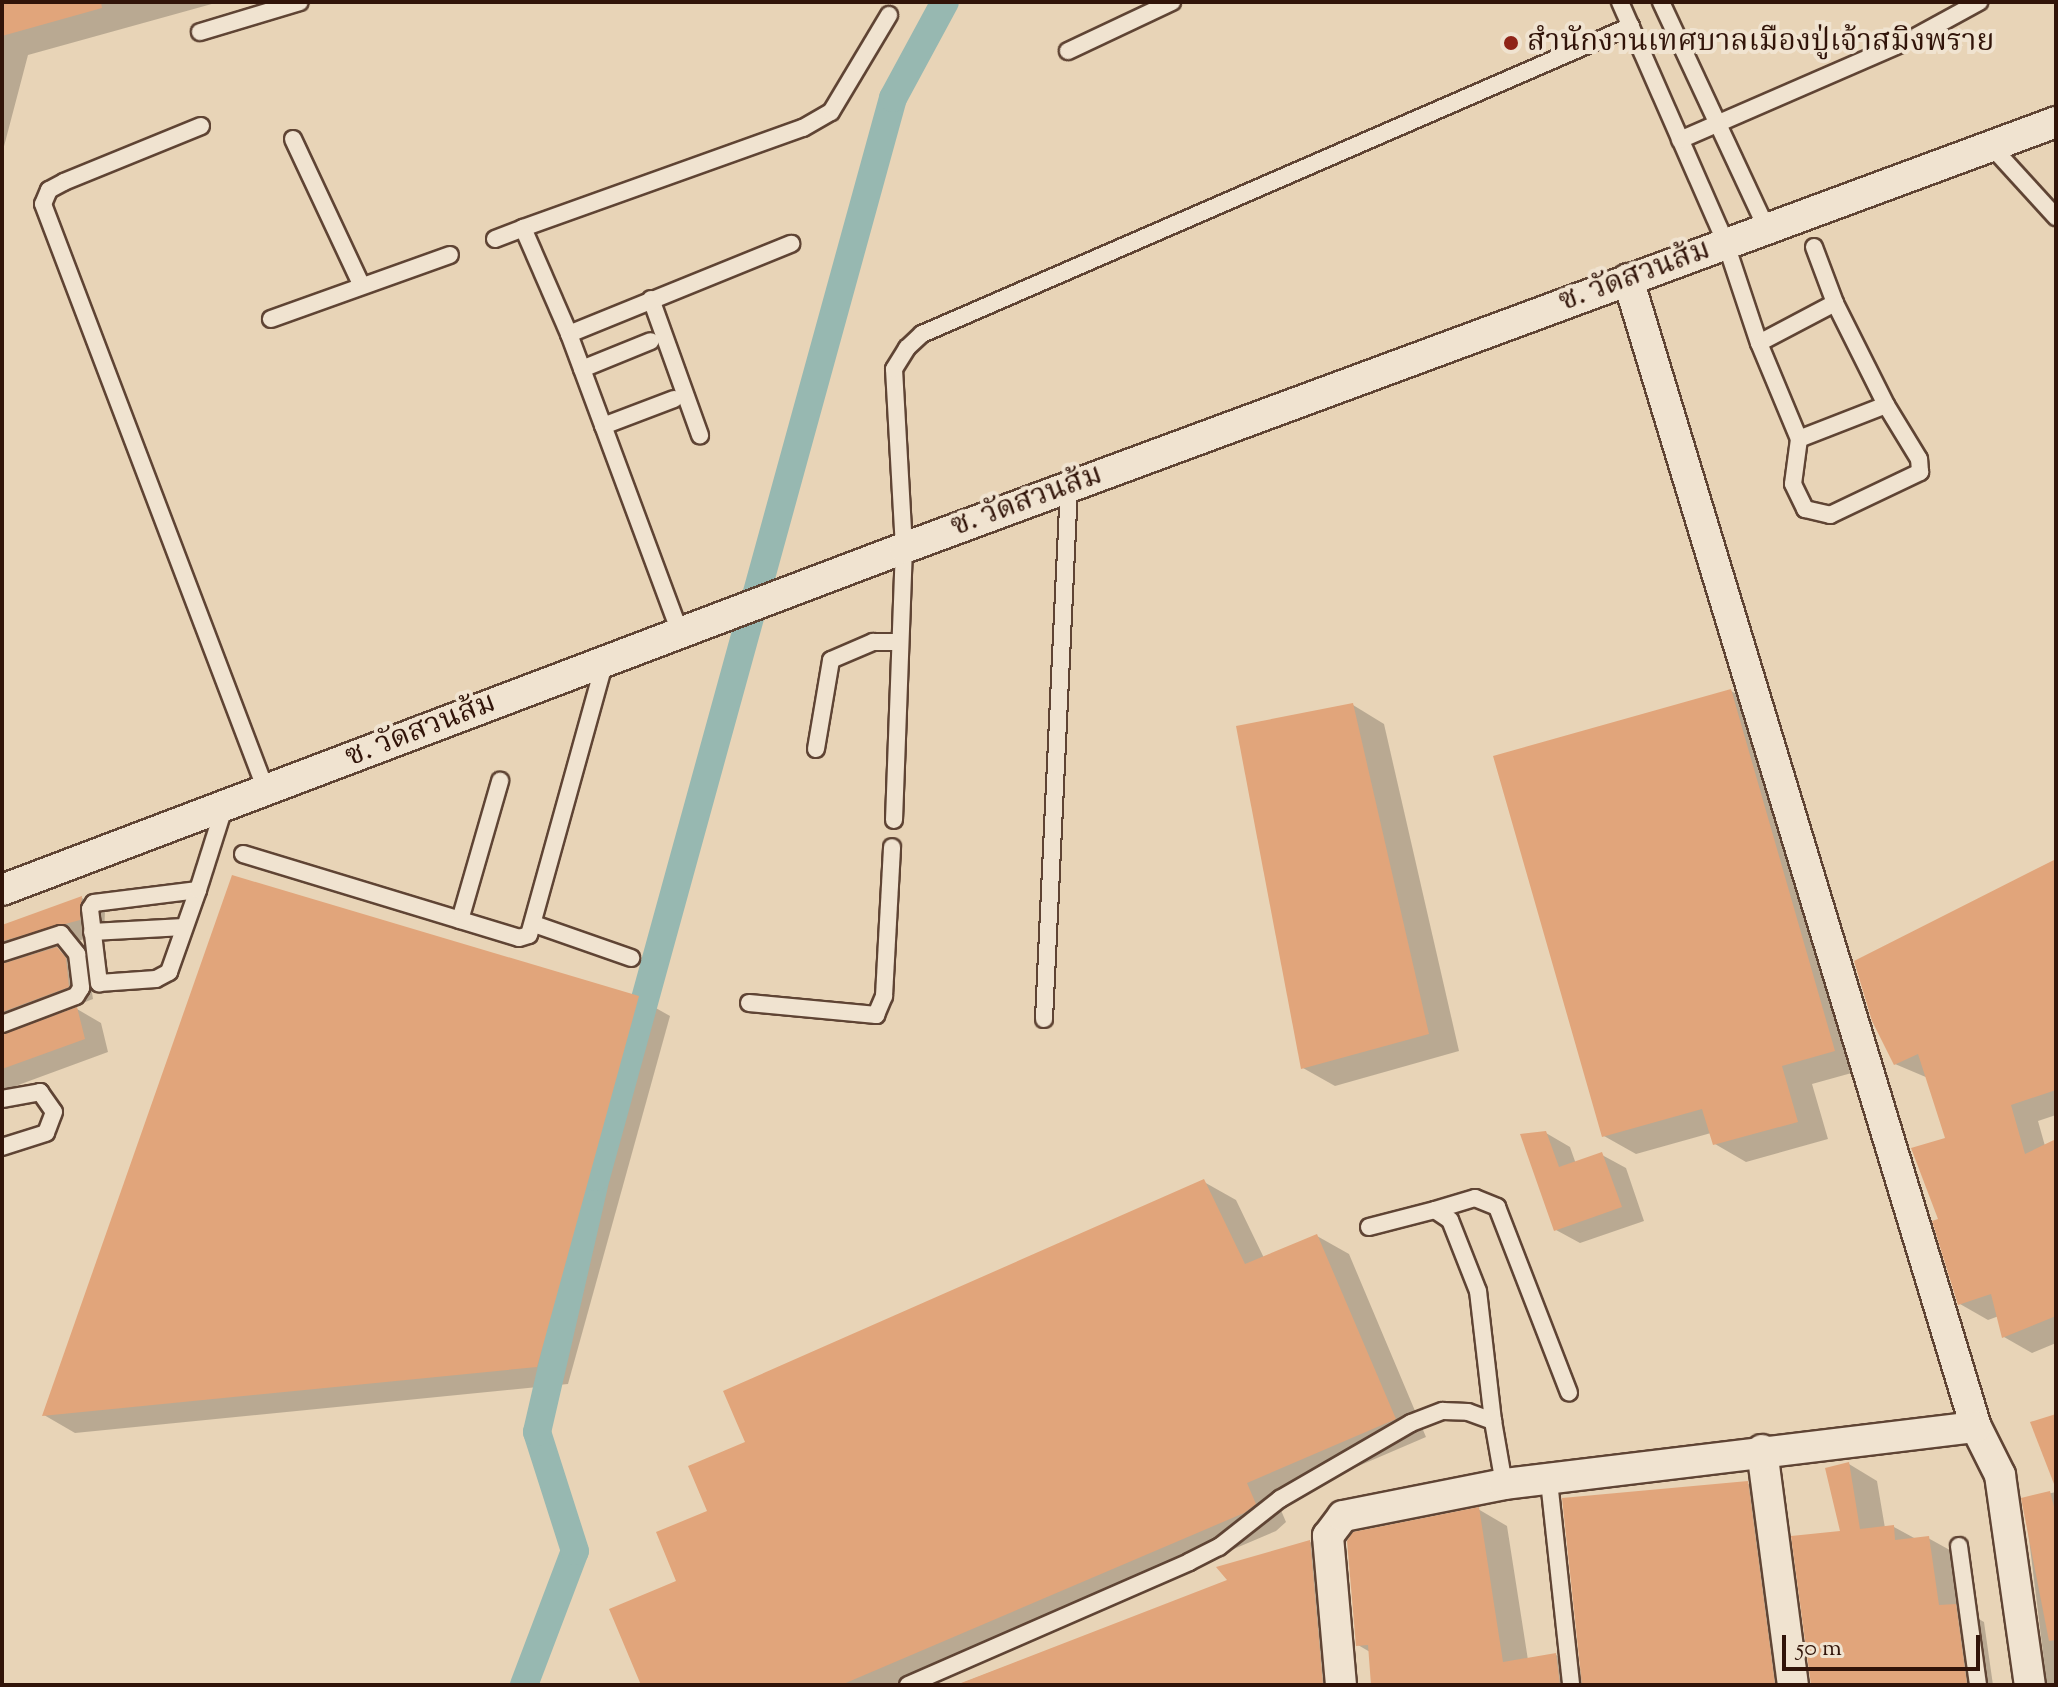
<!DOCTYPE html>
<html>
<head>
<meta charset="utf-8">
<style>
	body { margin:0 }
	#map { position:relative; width:2058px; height:1687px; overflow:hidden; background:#e8d4b7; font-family:"Sorts Mill Goudy","Noto Serif Thai",serif }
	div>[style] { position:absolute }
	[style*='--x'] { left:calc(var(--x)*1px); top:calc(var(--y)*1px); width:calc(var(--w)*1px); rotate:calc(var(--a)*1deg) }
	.shadow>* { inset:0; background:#0003 }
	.canal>* { height:28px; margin:-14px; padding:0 14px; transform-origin:14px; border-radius:14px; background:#97b8b1 }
	.building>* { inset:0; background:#e1a57b }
	.roads { filter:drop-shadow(2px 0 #5f4434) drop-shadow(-2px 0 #5f4434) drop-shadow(0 2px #5f4434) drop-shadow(0 -2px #5f4434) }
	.lane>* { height:16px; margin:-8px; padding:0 8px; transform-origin:8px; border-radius:8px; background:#f0e3d0 }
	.street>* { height:30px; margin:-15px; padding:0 15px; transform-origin:15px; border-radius:15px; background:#f0e3d0 }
	.dots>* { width:22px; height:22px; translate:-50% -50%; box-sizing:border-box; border:4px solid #f0e3d0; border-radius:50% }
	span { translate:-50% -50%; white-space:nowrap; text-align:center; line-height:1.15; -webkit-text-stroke:8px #f0e3d0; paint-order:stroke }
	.poi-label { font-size:30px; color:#311409 }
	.left { translate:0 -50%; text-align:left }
	.street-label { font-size:30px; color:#311409 }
	.frame { position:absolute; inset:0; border:4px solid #311409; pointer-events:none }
	.scale { position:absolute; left:1782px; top:1635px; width:198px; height:36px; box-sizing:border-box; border:4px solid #311409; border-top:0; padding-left:10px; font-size:24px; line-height:28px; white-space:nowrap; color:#311409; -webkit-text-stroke:6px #f0e3d0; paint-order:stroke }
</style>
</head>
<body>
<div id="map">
	<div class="shadow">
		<i style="clip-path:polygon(2px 2px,219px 2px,28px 55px,2px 154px)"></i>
		<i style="clip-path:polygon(1731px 691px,1763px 709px,1866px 1069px,1812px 1084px,1828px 1139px,1746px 1162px,1715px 1144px,1711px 1133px,1636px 1154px,1604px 1136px)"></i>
		<i style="clip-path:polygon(1353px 705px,1384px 724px,1459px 1051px,1335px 1086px,1303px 1068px)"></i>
		<i style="clip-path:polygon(2056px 859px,2056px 1115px,2038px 1121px,2045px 1146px,2056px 1142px,2056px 1343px,2032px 1353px,2004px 1337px,1999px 1316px,1988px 1320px,1960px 1304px,1940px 1220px,1947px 1140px,1928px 1078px,1895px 1064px)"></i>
		<i style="clip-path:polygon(82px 898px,105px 912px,104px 933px,55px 948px,89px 973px,93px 999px,47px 1017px,77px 1009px,101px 1023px,108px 1052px,2px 1091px,2px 927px)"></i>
		<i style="clip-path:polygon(638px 998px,670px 1016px,568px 1384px,75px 1433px,44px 1415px)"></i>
		<i style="clip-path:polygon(1546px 1133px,1570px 1147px,1576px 1164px,1602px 1155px,1626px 1168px,1644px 1221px,1580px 1243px,1556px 1230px)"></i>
		<i style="clip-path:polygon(1204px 1182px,1236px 1200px,1264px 1258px,1317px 1236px,1349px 1254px,1426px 1437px,1277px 1501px,1286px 1522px,1276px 1531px,914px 1685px,643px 1685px,679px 1582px,747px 1443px)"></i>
		<i style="clip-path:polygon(1849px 1464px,1877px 1481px,1885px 1528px,1894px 1527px,1916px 1539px,1928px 1538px,1957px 1554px,1965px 1611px,1984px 1622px,1993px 1685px,1812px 1685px,1842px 1533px)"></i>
		<i style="clip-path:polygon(1747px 1483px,1776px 1499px,1800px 1685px,1373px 1685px,1370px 1652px,1358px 1645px,1478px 1509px,1507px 1526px,1528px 1660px,1556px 1655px,1583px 1670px)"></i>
		<i style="clip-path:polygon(2056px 1492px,2056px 1685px,2047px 1685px,2024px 1499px)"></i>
		<i style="clip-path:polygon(1310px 1542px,1338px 1559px,1351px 1685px,957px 1685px,1230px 1581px)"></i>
	</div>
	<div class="canal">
		<i style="--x:524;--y:1685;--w:143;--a:-69.2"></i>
		<i style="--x:575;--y:1551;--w:125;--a:-107.7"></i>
		<i style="--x:537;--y:1432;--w:262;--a:-77"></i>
		<i style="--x:596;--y:1177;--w:1119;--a:-74.61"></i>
		<i style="--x:893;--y:98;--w:109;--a:-61.6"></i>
	</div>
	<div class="building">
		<i style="clip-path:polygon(2px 2px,101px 2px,102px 8px,2px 36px)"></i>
		<i style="clip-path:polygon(1731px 689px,1835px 1051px,1782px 1066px,1798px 1122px,1713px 1145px,1702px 1109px,1602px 1137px,1493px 756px)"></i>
		<i style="clip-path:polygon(1353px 703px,1429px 1034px,1301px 1069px,1236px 726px)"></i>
		<i style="clip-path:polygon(2056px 859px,2056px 1090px,2011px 1105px,2025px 1154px,2056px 1139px,2056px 1316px,2002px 1338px,1991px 1294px,1958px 1305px,1932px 1221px,1938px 1219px,1911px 1148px,1945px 1138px,1918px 1054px,1894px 1065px,1872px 1021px,1854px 961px)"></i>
		<i style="clip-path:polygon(232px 875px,639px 996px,537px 1367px,42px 1416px)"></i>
		<i style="clip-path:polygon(82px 896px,80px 920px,2px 941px,2px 925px)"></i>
		<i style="clip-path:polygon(57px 947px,66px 958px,69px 987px,2px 1012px,2px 964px)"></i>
		<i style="clip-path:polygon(77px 1007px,85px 1039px,2px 1069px,2px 1035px)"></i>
		<i style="clip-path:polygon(1546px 1131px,1559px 1167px,1602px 1152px,1622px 1207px,1554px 1231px,1520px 1134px)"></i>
		<i style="clip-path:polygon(1204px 1179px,1245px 1264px,1317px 1234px,1396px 1419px,1247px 1483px,1256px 1504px,1244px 1513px,841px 1685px,641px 1685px,609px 1609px,676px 1581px,656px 1532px,707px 1511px,688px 1466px,745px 1442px,723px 1391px)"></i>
		<i style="clip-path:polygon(2056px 1414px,2056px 1484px,2054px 1484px,2030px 1422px)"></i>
		<i style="clip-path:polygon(1849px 1462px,1860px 1529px,1894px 1525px,1895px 1540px,1929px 1536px,1939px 1605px,1956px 1604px,1967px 1685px,1811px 1685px,1791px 1536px,1840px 1531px,1825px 1468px)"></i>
		<i style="clip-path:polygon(1748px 1481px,1775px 1685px,1582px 1685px,1562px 1498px)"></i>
		<i style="clip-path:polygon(2050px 1491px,2056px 1515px,2056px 1640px,2049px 1641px,2021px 1498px)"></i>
		<i style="clip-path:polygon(1479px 1507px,1503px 1662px,1556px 1653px,1560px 1685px,1371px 1685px,1368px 1645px,1356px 1646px,1347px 1541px,1353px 1532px)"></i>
		<i style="clip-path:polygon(1310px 1540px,1323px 1685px,956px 1685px,1227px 1580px,1216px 1567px)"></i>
	</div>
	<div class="roads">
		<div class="lane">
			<i style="--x:1620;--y:2;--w:264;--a:66.3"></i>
			<i style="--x:1726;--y:244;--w:104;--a:71.6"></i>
			<i style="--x:1759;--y:343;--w:104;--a:67.4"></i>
			<i style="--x:1799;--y:439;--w:45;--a:97.6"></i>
			<i style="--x:1793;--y:484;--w:28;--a:64"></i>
			<i style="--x:1805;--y:509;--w:26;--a:13"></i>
			<i style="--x:1830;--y:515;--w:100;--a:-25.5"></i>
			<i style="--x:1920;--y:472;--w:13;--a:-94"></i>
			<i style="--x:1919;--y:459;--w:63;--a:-121.4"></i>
			<i style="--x:1661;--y:2;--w:251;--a:65"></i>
			<i style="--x:200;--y:32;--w:104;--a:-16.7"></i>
			<i style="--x:1917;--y:36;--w:71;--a:-28.7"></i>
			<i style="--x:1068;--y:51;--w:115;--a:-25.2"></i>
			<i style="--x:201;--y:126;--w:148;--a:157.8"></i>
			<i style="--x:64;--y:182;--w:17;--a:152"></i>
			<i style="--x:49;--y:190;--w:15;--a:113"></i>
			<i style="--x:43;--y:204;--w:627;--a:69.17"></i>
			<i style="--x:293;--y:139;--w:162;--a:64.9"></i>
			<i style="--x:1680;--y:140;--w:238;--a:-23.5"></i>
			<i style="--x:1992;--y:147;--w:95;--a:47.6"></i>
			<i style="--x:523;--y:228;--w:297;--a:-19.7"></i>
			<i style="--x:803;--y:128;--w:32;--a:-30"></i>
			<i style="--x:831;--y:112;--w:113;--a:-59.1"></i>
			<i style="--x:495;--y:239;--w:30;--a:-21"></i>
			<i style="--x:523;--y:228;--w:116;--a:66.5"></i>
			<i style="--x:569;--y:334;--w:319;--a:69.6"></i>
			<i style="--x:1814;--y:247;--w:60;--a:69.4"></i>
			<i style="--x:651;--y:299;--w:145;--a:70.2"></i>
			<i style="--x:271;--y:319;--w:190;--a:-19.7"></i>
			<i style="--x:569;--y:334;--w:240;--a:-22.1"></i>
			<i style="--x:1759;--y:343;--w:86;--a:-27.8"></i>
			<i style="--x:1835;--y:303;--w:114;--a:63.4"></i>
			<i style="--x:1886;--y:405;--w:93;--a:158.7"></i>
			<i style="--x:582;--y:369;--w:74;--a:-22.1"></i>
			<i style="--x:603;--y:426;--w:76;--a:-20.8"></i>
			<i style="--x:816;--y:749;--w:90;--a:-80.4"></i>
			<i style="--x:831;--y:660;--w:46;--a:-23.2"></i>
			<i style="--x:873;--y:642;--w:27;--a:0"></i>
			<i style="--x:894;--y:820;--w:272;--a:-87.9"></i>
			<i style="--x:904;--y:548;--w:179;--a:-93.2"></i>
			<i style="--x:894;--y:369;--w:25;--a:-58"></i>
			<i style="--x:907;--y:348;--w:21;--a:-43"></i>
			<i style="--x:922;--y:334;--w:773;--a:-23.48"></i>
			<i style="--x:243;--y:854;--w:288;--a:16.9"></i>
			<i style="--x:519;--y:938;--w:10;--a:-17"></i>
			<i style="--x:529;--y:935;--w:284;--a:-74.5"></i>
			<i style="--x:198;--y:890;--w:105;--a:172.9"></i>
			<i style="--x:94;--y:903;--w:7;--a:124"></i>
			<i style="--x:90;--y:909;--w:75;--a:83.1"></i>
			<i style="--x:99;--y:983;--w:57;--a:-4"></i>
			<i style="--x:156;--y:979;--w:15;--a:-28"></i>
			<i style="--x:169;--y:972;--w:87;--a:-70.5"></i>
			<i style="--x:198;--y:890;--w:89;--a:-72.4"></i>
			<i style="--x:460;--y:920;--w:145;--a:-73.9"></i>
			<i style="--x:534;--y:924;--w:103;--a:19.3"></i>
			<i style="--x:92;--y:932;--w:92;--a:-3.1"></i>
			<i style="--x:2;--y:953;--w:62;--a:-17.9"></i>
			<i style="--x:61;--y:934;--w:26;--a:51"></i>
			<i style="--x:77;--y:954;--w:34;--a:83"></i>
			<i style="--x:81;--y:988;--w:9;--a:122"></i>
			<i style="--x:76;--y:996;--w:79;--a:159.3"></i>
			<i style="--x:749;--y:1003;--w:128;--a:5.4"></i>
			<i style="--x:876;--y:1015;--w:21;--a:-67"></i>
			<i style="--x:884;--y:996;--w:149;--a:-86.9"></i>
			<i style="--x:1044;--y:1019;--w:533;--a:-87.31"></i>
			<i style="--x:2;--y:1099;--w:39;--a:-10"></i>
			<i style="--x:40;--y:1092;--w:24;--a:55"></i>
			<i style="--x:54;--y:1112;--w:22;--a:111"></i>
			<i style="--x:46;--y:1133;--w:46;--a:162.3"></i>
			<i style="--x:1435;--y:1210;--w:42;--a:-16.7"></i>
			<i style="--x:1475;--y:1198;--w:24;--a:22"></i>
			<i style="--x:1497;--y:1207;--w:199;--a:68.8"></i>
			<i style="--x:1369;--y:1227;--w:68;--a:-14.4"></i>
			<i style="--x:1435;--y:1210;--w:18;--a:34"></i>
			<i style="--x:1450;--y:1220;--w:76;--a:68.5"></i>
			<i style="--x:1478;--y:1291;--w:131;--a:83.4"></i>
			<i style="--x:1549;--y:1481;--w:205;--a:83.8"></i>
			<i style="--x:1959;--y:1546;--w:140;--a:82.2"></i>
			<i style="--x:908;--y:1685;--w:307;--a:-23.6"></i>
			<i style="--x:1189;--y:1562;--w:34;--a:-27"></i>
			<i style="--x:1219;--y:1547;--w:78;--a:-38.2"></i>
			<i style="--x:1280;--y:1499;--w:151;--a:-30.1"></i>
			<i style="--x:1411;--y:1423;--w:34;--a:-21"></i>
			<i style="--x:1443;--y:1411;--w:25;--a:2"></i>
			<i style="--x:1468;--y:1412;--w:27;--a:20"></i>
			<i style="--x:1493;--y:1421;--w:64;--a:80.1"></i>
		</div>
		<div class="street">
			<i style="--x:1628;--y:279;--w:1200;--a:73.14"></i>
			<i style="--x:1976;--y:1427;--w:54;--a:63.4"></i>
			<i style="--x:2000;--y:1475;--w:212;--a:81.9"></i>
			<i style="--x:2;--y:890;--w:965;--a:-20.76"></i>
			<i style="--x:904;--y:548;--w:1228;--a:-20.29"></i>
			<i style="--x:1762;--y:1450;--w:237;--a:82.5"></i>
			<i style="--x:1341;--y:1685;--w:150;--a:-95"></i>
			<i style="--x:1328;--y:1536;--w:25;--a:-53"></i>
			<i style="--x:1343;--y:1516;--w:164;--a:-11.2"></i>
			<i style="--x:1504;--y:1484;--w:475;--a:-6.9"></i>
		</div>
	</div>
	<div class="dots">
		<i style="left:1511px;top:43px;background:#8f2418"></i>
	</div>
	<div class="poi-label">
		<span class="left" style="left:1527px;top:43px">สำนักงานเทศบาลเมืองปู่เจ้าสมิงพราย</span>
	</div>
	<div class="street-label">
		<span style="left:1635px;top:277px;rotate:-20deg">ซ. วัดสวนส้ม</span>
		<span style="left:1027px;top:502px;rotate:-20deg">ซ. วัดสวนส้ม</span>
		<span style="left:421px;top:731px;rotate:-21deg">ซ. วัดสวนส้ม</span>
	</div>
	<div class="frame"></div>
	<div class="scale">50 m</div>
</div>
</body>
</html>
